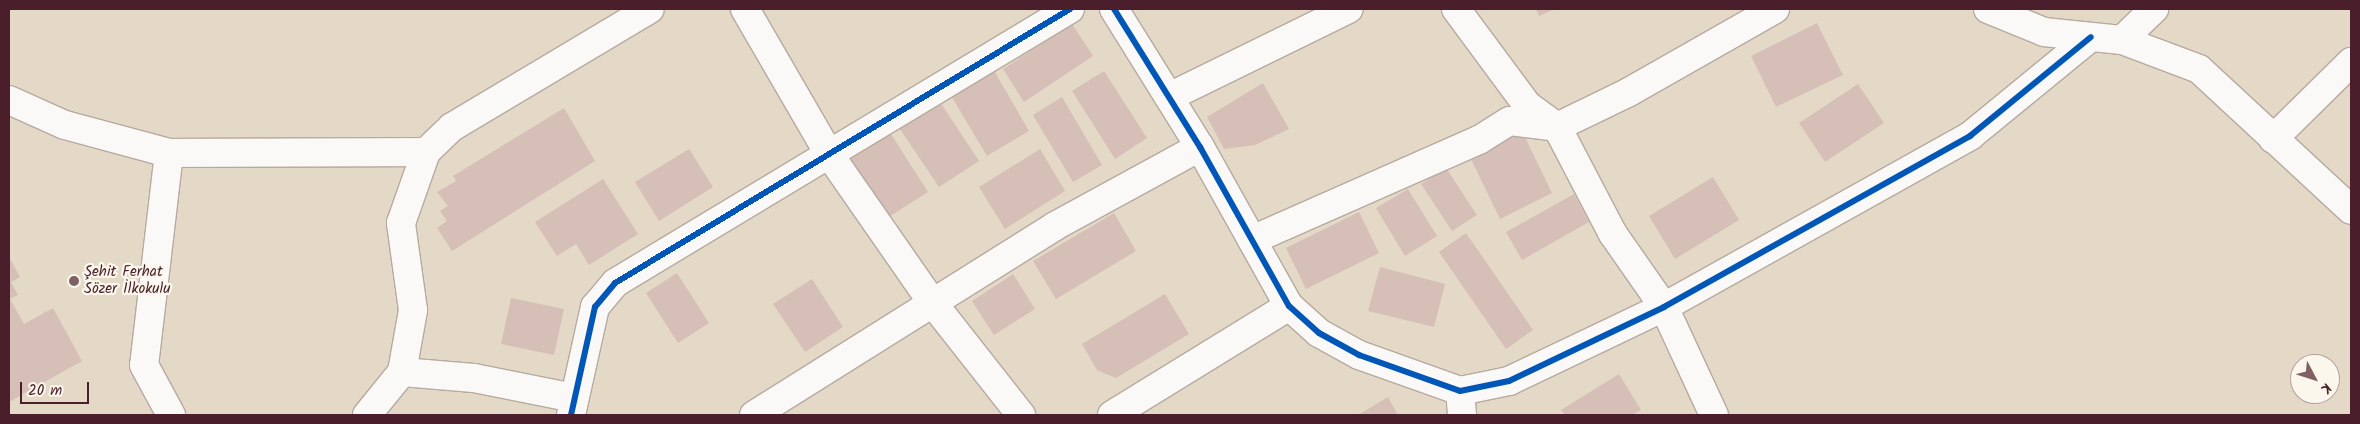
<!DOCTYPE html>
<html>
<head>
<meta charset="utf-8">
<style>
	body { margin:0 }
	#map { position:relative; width:2360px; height:424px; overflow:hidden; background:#e4d9c7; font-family:Kalam,sans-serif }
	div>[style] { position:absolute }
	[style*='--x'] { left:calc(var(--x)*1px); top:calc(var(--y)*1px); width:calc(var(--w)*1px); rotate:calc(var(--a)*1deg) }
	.building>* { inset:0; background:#d5bfb6 }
	.roads { filter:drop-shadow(1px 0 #b5aaa0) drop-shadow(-1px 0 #b5aaa0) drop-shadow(0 1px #b5aaa0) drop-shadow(0 -1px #b5aaa0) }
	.minor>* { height:28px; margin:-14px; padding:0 14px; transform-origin:14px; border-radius:14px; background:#fbf9f7 }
	.cycleway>* { height:6px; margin:-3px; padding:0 3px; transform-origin:3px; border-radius:3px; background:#0057b8 }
	.dots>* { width:14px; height:14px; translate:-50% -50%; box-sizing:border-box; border:2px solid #fbf7ec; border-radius:50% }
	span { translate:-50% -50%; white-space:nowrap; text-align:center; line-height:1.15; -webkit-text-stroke:4.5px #fbf7ec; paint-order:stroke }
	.poi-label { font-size:15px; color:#4a1f2b }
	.left { translate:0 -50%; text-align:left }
	.frame { position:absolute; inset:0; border:10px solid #4a1f2b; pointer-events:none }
	.north { position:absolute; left:2290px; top:354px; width:50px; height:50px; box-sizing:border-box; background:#fbf7ec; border:1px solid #b4a19f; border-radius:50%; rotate:130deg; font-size:14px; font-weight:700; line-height:20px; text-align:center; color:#4a1f2b }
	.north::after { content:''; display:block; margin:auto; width:18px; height:22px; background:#806062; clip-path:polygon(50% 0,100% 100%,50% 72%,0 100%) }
	.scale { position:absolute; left:20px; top:382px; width:69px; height:22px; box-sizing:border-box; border:2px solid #4a1f2b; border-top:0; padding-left:6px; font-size:15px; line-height:18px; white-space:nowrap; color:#4a1f2b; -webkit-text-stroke:4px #fbf7ec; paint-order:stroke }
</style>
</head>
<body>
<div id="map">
	<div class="building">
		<i style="clip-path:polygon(1536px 9px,1555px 9px,1539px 16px)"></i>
		<i style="clip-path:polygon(1817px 23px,1843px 75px,1776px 107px,1751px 56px)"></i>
		<i style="clip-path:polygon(1072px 24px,1093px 56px,1024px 102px,1003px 69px)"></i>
		<i style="clip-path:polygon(993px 69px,1029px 131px,987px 156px,950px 94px)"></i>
		<i style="clip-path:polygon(1104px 71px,1147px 138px,1115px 159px,1072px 91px)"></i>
		<i style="clip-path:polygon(1263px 83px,1289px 129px,1255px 145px,1224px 149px,1207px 117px)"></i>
		<i style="clip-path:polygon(1858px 84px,1884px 123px,1825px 162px,1799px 123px)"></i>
		<i style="clip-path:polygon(1062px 97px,1102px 165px,1073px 182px,1033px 115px)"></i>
		<i style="clip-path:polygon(940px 102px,979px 161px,939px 187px,900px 129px)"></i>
		<i style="clip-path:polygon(564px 108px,595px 161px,452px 251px,437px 228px,447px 221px,440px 211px,448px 206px,437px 192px,456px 181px,453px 176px)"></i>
		<i style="clip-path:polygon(889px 131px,928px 192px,887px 218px,848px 158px)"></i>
		<i style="clip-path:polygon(1522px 131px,1552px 193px,1500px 219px,1470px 157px)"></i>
		<i style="clip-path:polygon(689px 149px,713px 187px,659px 221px,635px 182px)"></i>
		<i style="clip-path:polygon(1040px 149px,1065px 191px,1005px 229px,979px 187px)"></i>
		<i style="clip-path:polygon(1446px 168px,1477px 215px,1452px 231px,1421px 184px)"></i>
		<i style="clip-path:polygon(1713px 177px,1739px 220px,1675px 259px,1649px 216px)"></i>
		<i style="clip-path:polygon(603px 179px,638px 234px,589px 265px,576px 244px,557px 256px,535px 222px)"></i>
		<i style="clip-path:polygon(1408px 189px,1437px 236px,1405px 256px,1376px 208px)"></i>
		<i style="clip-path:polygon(1574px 194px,1589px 222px,1522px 260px,1506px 232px)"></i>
		<i style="clip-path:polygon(1359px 212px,1379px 253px,1306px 289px,1286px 248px)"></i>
		<i style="clip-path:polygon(1114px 213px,1136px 251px,1056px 299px,1033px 261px)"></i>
		<i style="clip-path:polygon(1466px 233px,1533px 330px,1506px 349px,1439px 252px)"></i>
		<i style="clip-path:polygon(9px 257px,20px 277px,11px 282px,18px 295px,10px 299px,24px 324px,53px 308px,82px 361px,9px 402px)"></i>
		<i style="clip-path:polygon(1380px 267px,1445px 284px,1434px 327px,1368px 311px)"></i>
		<i style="clip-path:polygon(677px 273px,709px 323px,678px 343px,646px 293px)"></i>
		<i style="clip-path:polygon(1013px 274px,1035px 309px,994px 335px,972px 301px)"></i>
		<i style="clip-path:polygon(812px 279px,843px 327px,805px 352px,773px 304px)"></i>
		<i style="clip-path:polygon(1165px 294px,1189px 334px,1116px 378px,1097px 370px,1082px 344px)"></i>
		<i style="clip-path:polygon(511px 298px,564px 309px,554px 355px,501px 344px)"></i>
		<i style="clip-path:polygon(1619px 374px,1641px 410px,1632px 415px,1565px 415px,1561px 410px)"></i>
		<i style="clip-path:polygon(1388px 397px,1398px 415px,1358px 415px)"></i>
	</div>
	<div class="roads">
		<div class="minor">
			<i style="--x:745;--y:9;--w:168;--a:59.9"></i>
			<i style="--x:829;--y:154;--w:180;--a:55.2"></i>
			<i style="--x:932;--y:302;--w:144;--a:51.8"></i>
			<i style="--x:1114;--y:9;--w:163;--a:58.1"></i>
			<i style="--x:1200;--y:147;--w:182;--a:60.8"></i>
			<i style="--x:1289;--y:306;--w:40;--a:42"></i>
			<i style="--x:1319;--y:333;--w:46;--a:28.8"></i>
			<i style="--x:1359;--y:355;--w:107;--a:19.6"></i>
			<i style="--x:1460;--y:391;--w:50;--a:-11.5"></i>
			<i style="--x:1509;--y:381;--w:172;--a:-25.5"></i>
			<i style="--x:1664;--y:307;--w:351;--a:-29.2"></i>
			<i style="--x:1970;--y:136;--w:156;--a:-39.3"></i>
			<i style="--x:1456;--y:9;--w:119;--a:53.5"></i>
			<i style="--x:1527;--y:105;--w:37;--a:36"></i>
			<i style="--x:1557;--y:127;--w:121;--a:62.4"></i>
			<i style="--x:1613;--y:234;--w:89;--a:55.1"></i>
			<i style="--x:1664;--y:307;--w:119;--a:65.2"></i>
			<i style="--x:1988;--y:9;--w:61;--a:22.3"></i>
			<i style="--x:2044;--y:32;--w:78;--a:5.9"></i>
			<i style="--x:2122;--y:40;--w:82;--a:20.6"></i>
			<i style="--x:2199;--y:69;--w:207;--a:42.8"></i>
			<i style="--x:2122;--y:40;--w:45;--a:-44.1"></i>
			<i style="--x:1169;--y:97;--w:200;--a:-26.1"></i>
			<i style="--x:9;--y:100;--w:61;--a:24.1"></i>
			<i style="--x:65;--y:125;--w:108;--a:15.1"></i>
			<i style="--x:169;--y:153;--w:257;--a:-0.2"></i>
			<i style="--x:2273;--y:139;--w:110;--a:-44.6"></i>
			<i style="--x:169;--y:153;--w:213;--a:96.7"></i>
			<i style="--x:144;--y:365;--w:57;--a:61.6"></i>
			<i style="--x:1252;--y:240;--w:248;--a:-23.8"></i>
			<i style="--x:1479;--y:140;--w:36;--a:-32"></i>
			<i style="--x:1510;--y:121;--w:47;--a:7.3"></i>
			<i style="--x:1557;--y:127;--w:80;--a:-25.9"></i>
			<i style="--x:1629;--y:92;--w:168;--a:-29.6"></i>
			<i style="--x:402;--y:372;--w:72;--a:4.8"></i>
			<i style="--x:474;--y:378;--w:102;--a:11.3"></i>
			<i style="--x:1460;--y:391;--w:24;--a:85"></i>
			<i style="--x:367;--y:415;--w:55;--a:-50.9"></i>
			<i style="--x:402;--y:372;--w:63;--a:-79.9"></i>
			<i style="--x:413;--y:310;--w:88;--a:-97.9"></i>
			<i style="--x:401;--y:223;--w:75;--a:-70.6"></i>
			<i style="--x:426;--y:152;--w:36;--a:-44"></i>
			<i style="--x:452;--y:127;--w:230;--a:-30.8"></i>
			<i style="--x:571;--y:415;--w:111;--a:-77.5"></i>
			<i style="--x:595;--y:307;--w:31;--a:-50"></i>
			<i style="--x:615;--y:283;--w:531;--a:-31.06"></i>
			<i style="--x:754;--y:415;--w:355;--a:-32.1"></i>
			<i style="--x:1055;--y:226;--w:165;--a:-28.6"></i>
			<i style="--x:1112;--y:415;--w:208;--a:-31.6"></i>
		</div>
	</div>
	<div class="cycleway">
		<i style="--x:1114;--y:9;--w:163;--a:58.1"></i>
		<i style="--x:1200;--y:147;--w:182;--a:60.8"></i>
		<i style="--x:1289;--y:306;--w:40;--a:42"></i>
		<i style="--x:1319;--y:333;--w:46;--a:28.8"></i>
		<i style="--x:1359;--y:355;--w:107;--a:19.6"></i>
		<i style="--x:1460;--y:391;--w:50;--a:-11.5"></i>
		<i style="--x:1509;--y:381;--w:172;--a:-25.5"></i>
		<i style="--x:1664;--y:307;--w:351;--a:-29.2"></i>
		<i style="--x:1970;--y:136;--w:156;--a:-39.3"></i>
		<i style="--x:571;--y:415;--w:111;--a:-77.5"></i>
		<i style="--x:595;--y:307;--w:31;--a:-50"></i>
		<i style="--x:615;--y:283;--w:531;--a:-31.06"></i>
	</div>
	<div class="dots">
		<i style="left:74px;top:281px;background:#806062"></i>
	</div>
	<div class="poi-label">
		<span class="left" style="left:84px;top:281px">Şehit Ferhat<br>Sözer İlkokulu</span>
	</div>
	<div class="frame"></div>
	<div class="north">K</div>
	<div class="scale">20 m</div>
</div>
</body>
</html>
